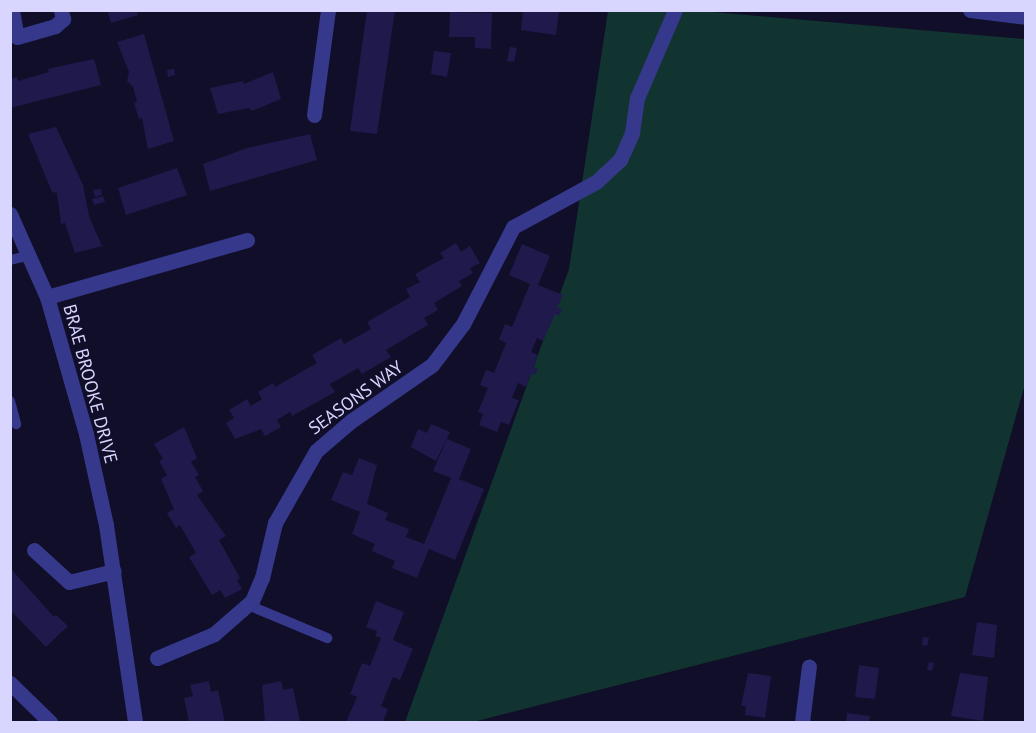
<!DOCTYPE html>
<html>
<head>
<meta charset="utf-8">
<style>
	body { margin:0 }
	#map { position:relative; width:1036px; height:733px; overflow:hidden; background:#110e29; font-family:"PT Sans",sans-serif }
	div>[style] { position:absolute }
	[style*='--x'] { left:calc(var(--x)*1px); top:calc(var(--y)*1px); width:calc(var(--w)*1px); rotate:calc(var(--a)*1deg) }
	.green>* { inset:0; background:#113430 }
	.building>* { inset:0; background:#20194b }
	.service>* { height:10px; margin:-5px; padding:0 5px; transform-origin:5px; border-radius:5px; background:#36398b }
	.minor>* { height:15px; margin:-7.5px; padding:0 7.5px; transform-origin:7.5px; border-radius:7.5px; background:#36398b }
	.tertiary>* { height:15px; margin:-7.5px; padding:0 7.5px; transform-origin:7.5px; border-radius:7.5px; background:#36398b }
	span { translate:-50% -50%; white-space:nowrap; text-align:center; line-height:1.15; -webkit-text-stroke:4.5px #110e29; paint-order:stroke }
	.street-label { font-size:18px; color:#d8d6ff }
	.frame { position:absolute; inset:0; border:12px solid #d8d6ff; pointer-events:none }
</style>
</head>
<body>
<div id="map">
	<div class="green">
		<i style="clip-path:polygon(608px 11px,700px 11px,1025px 39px,1025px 384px,965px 597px,473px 722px,405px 722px,569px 269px)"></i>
	</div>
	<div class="building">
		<i style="clip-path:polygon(107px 10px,136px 10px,138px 15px,111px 23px)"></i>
		<i style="clip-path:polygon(367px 10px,395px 10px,377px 134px,350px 131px)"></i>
		<i style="clip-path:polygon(523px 10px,559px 11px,556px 35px,521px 30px)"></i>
		<i style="clip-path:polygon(450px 12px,492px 13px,491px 49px,475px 48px,475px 37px,449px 37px)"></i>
		<i style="clip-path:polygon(144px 34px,174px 141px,148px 149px,142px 118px,139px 119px,134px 103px,137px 102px,133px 87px,127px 81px,129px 72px,117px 42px)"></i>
		<i style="clip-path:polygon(510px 47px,517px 48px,514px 62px,507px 61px)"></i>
		<i style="clip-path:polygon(434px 51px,451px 53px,447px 77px,431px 74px)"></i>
		<i style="clip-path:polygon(94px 59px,101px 85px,10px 108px,10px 79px,17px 77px,18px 81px,49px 72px,47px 69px)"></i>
		<i style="clip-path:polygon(174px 69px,175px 75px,168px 77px,167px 70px)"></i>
		<i style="clip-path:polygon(273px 72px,281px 99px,252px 111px,249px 108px,218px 114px,210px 88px,243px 81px,244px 84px)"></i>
		<i style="clip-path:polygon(56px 127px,83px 185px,89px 216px,102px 246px,75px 253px,65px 223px,61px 224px,57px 193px,52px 192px,28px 134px)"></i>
		<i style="clip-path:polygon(310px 134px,317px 160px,210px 191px,203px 164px,247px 148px)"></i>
		<i style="clip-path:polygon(177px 168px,187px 195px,126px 215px,118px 188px)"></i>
		<i style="clip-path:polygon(101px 189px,102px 195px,95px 197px,93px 190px)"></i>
		<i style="clip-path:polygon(103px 196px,105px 202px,94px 205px,92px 199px)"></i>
		<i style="clip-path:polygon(456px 243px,461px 252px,470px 246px,480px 263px,470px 268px,473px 273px,459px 281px,462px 286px,434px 303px,438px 310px,424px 318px,428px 325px,386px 350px,391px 357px,362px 374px,358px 368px,330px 384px,335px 392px,292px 416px,290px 412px,277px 420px,281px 427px,265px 436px,261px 429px,235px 439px,226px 423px,234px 418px,229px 410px,247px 399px,251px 406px,262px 399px,258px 392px,273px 383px,275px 387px,317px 363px,312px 355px,341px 338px,344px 344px,371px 329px,367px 322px,410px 297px,406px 289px,420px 282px,415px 274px,444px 258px,440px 253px)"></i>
		<i style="clip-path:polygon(522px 244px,550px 256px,538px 285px,563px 295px,557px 308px,562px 309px,559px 316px,555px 314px,543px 341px,537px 338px,531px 352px,538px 355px,533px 367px,538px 369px,535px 375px,531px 373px,526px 387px,518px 383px,512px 398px,519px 400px,509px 425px,501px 422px,497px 432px,479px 425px,483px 414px,478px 412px,488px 388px,480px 385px,486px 370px,494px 373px,506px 343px,499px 339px,505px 324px,512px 327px,530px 284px,509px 275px)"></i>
		<i style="clip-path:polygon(431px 424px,450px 432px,436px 461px,411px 447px,418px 429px,427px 433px)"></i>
		<i style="clip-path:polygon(184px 427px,197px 458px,191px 462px,199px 475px,195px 477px,203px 491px,197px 495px,226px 536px,219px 540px,240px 578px,237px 580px,242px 589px,225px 598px,220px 590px,212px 595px,189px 557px,196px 553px,180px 525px,176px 528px,167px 513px,174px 509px,161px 479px,167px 475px,159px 461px,163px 459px,154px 444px)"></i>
		<i style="clip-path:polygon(447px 439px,471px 449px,459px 479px,484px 489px,455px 560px,429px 549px,417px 578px,392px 568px,395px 561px,372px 551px,375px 544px,352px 534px,360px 512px,331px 500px,343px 472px,352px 475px,359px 458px,377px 465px,367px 504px,388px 513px,385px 520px,409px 529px,406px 537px,424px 544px,451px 478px,433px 471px)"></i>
		<i style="clip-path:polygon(12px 570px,54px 617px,56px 615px,68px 626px,46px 647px,13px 613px,10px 616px)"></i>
		<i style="clip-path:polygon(376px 601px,404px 612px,393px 640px,413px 649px,400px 680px,393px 677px,381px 706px,388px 709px,383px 722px,346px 722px,357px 697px,350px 694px,362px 663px,370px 666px,381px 638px,375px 636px,377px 631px,366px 627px)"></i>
		<i style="clip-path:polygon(977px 622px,997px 625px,994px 658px,972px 655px)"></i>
		<i style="clip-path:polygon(923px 637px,929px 638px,927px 646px,922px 645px)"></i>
		<i style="clip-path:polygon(929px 662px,934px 663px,932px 671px,927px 670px)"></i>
		<i style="clip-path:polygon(859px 665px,879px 668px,875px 699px,855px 697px)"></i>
		<i style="clip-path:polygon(748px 673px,771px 676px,765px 718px,745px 715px,746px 706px,741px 706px)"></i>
		<i style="clip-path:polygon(960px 673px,988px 677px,983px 721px,951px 716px)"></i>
		<i style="clip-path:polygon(209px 681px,211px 692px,218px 690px,225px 722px,189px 722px,184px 698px,193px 696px,190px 685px)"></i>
		<i style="clip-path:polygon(281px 681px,283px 690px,293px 688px,300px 721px,265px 722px,262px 685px)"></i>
		<i style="clip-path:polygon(847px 713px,870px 716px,869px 722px,846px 722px)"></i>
	</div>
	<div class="service">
		<i style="--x:10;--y:260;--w:17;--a:-13"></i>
		<i style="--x:10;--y:401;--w:24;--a:75"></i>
		<i style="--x:248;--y:605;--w:86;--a:22.7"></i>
	</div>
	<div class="minor">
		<i style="--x:12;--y:10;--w:27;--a:80"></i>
		<i style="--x:17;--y:37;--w:40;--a:-16"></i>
		<i style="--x:55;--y:26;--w:11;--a:-41"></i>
		<i style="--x:63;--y:19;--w:9;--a:-103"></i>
		<i style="--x:314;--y:115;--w:106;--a:-82.4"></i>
		<i style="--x:10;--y:214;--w:91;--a:66"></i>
		<i style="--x:47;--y:297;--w:142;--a:74.1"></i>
		<i style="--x:86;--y:434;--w:93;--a:77.6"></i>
		<i style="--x:106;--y:525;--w:199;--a:81.6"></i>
		<i style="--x:47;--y:297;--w:208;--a:-15.9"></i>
		<i style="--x:34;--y:550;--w:47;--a:42.4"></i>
		<i style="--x:69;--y:582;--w:46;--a:-13.7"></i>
		<i style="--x:157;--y:658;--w:62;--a:-22.8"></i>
		<i style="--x:214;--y:634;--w:50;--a:-41"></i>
		<i style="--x:252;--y:601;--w:25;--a:-67"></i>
		<i style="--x:262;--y:578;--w:57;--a:-76.7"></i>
		<i style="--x:275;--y:523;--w:83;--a:-60.3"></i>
		<i style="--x:316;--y:451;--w:46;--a:-40.6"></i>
		<i style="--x:351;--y:421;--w:98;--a:-34.7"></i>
		<i style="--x:432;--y:365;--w:51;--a:-52.9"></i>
		<i style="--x:463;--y:324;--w:109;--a:-62.7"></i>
		<i style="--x:513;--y:227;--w:94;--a:-28.5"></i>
		<i style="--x:596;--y:182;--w:33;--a:-43"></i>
		<i style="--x:620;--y:160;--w:30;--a:-66"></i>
		<i style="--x:632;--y:133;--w:35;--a:-82"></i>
		<i style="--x:637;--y:98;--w:96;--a:-66.6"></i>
		<i style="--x:10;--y:683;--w:56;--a:44.3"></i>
		<i style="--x:802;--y:722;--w:56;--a:-82.9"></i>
	</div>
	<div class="tertiary">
		<i style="--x:970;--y:10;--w:56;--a:7.1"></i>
	</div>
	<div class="street-label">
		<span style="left:90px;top:384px;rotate:75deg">BRAE BROOKE DRIVE</span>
		<span style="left:356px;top:398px;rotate:-36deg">SEASONS WAY</span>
	</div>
	<div class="frame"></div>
</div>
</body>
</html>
